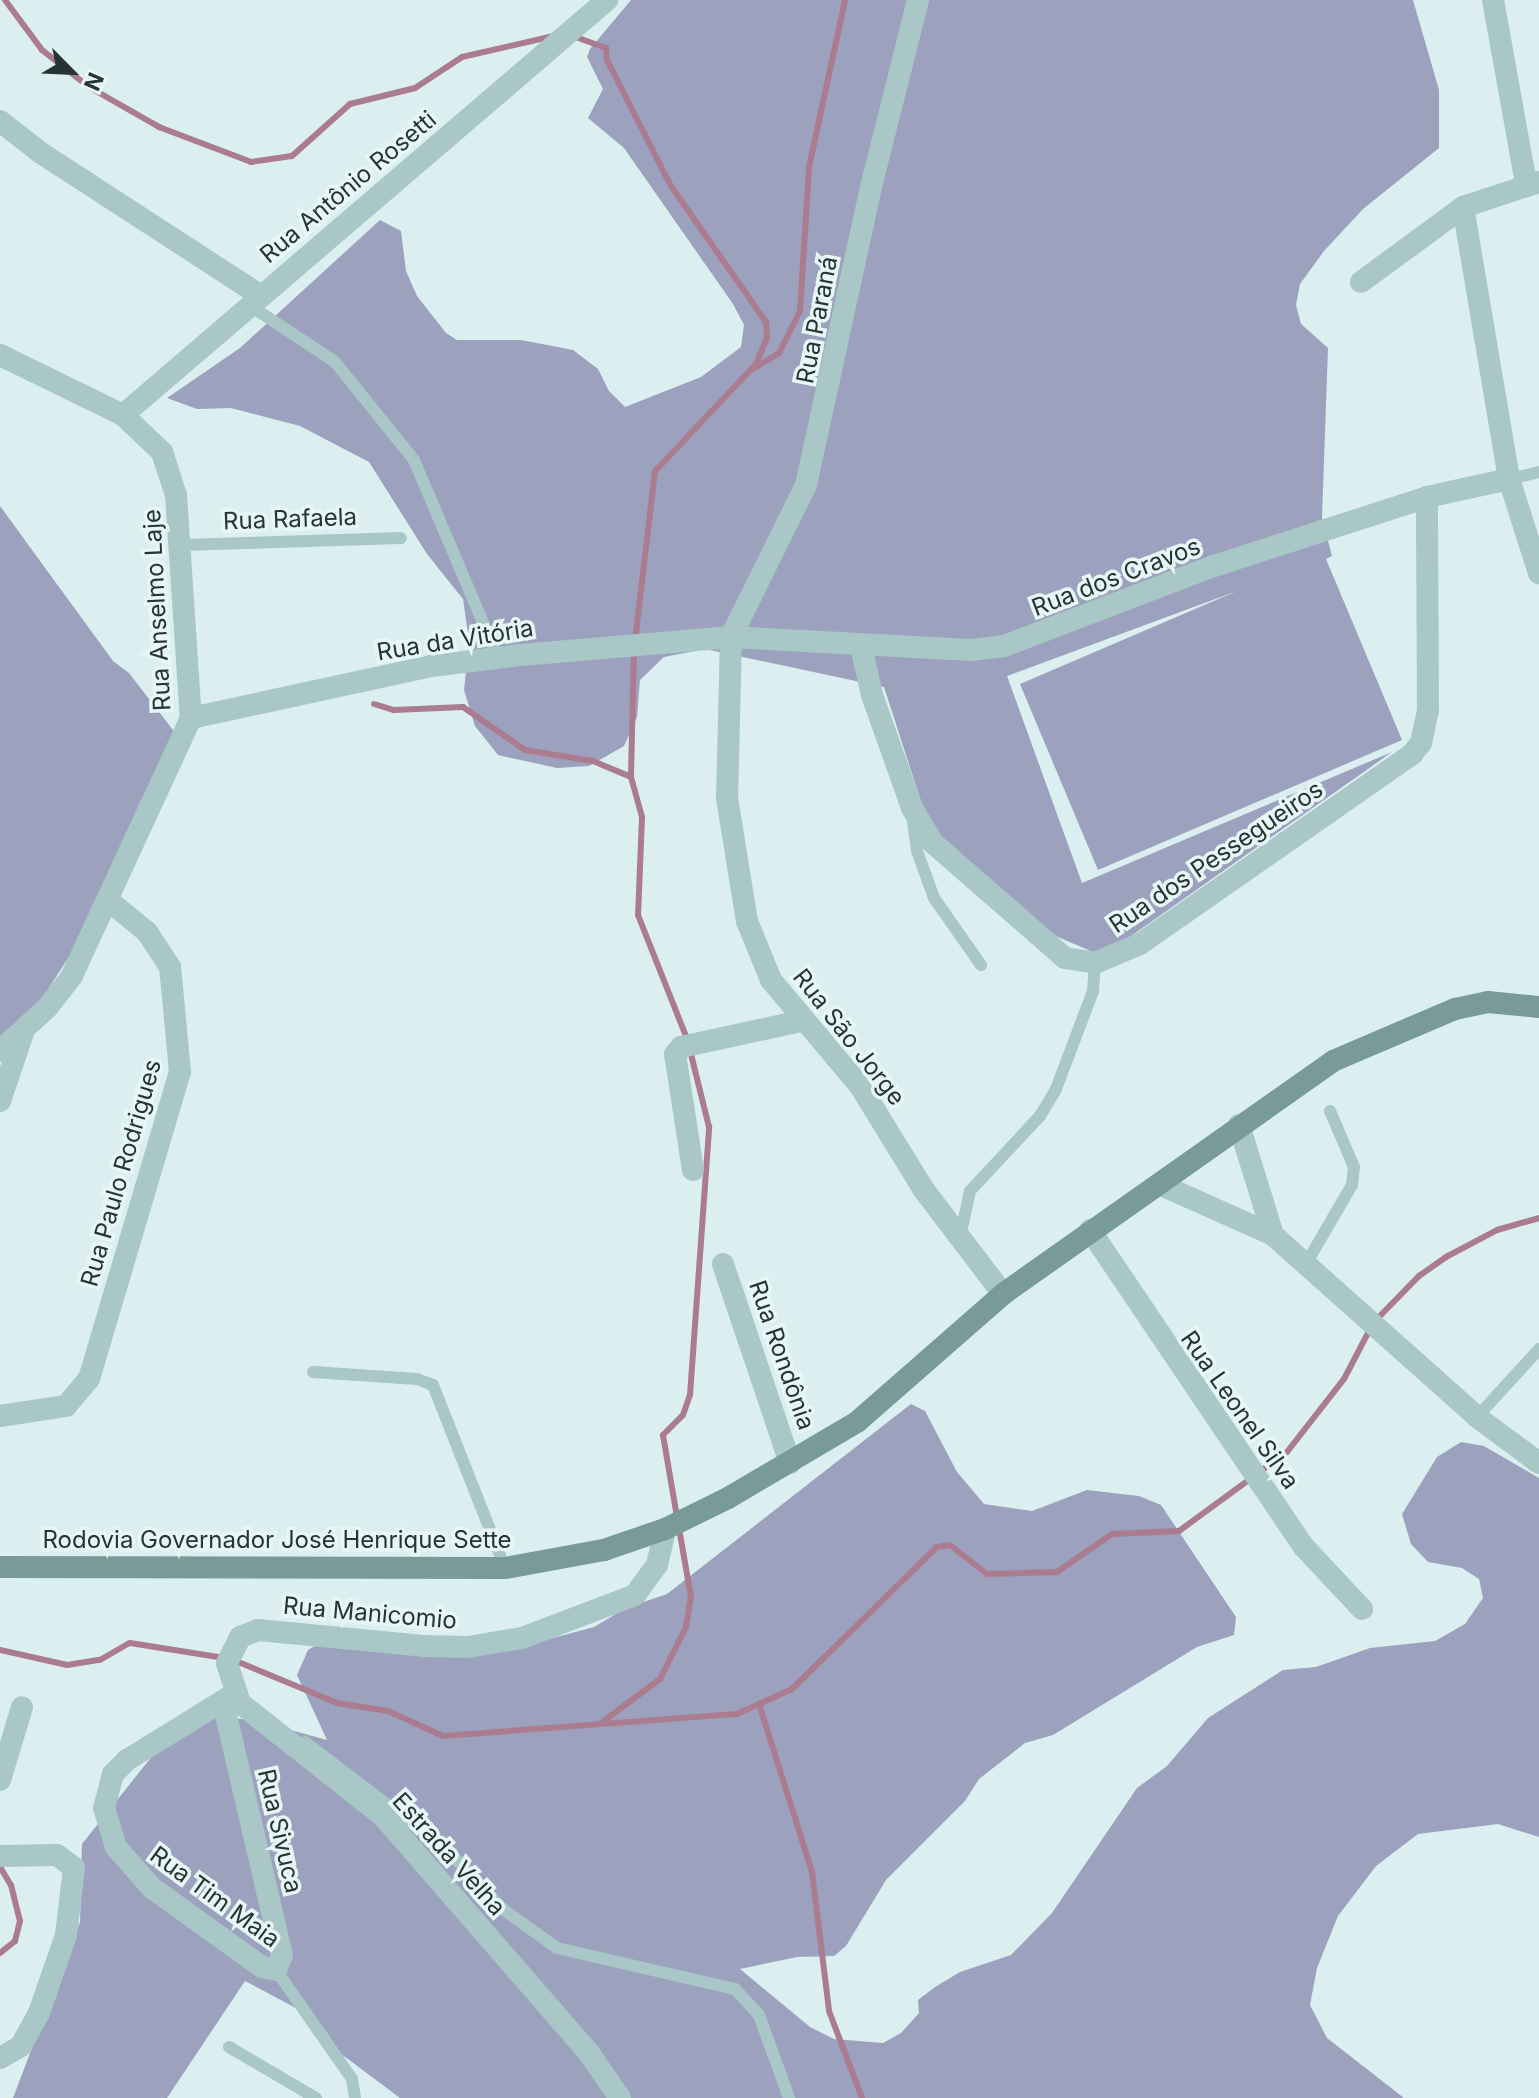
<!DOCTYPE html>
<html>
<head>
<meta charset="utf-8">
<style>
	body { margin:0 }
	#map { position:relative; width:1539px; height:2098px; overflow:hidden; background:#dbeff0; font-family:Inter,sans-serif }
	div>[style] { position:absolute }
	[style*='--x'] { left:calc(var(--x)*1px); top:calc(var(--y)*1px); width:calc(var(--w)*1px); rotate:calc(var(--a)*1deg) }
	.green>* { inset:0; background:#9ca1be }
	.stream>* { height:6px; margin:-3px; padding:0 3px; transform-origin:3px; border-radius:3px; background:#ab7c90 }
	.service>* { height:12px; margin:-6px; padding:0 6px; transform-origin:6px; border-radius:6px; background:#a8c7c6 }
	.minor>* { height:22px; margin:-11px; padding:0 11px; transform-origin:11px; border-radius:11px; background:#a8c7c6 }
	.secondary>* { height:22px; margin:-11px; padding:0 11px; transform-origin:11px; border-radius:11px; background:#799b97 }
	span { translate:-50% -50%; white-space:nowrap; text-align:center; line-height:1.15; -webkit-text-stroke:7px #e7f7f8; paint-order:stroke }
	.street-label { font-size:24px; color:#283432 }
	.north { position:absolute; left:32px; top:32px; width:80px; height:80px; -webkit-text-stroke:6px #e7f7f8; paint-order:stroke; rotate:114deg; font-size:22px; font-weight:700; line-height:32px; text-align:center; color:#283432 }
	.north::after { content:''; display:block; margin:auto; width:28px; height:36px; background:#283432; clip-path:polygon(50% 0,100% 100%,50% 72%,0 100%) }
</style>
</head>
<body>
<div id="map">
	<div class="green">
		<i style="clip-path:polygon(631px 0,1413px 0,1439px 90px,1439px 148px,1363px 209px,1324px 251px,1300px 284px,1296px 305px,1301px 324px,1328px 348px,1322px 518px,1332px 556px,1326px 559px,1402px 740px,1098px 870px,1020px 684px,1237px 591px,1007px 676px,1082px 883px,1392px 752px,1114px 948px,1093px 952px,1051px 934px,952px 853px,927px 820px,884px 687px,705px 649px,664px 657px,640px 680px,637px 717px,624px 746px,589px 766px,557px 768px,498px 755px,475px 726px,464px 690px,469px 641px,463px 599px,427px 554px,369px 462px,300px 426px,231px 408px,197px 409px,167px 398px,240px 348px,380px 220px,401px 231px,406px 271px,417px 296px,446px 333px,457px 340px,521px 340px,573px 350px,598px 369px,609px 391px,625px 407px,701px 377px,741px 347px,744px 325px,733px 304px,624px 148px,588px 118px,603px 89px,587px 57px,590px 49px)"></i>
		<i style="clip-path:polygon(0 506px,113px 661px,129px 673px,173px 730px,169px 763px,89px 926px,41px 1000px,0 1040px)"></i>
		<i style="clip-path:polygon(911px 1404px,925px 1411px,957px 1472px,984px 1504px,1032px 1511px,1087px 1490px,1139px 1496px,1161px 1505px,1236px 1617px,1234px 1635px,1197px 1647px,1053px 1735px,1025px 1743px,979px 1779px,965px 1801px,886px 1880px,846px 1946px,834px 1956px,797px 1957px,740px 1969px,810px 2027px,834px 2039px,883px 2043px,901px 2033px,919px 2013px,918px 2000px,935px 1987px,960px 1972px,1011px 1955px,1052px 1913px,1137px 1788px,1167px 1766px,1208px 1718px,1283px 1670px,1316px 1667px,1370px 1648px,1435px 1641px,1465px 1624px,1483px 1598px,1479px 1579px,1462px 1568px,1428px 1562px,1411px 1544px,1402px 1514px,1437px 1457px,1461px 1442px,1484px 1446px,1539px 1478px,1539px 1837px,1498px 1824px,1418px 1834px,1376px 1866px,1338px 1916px,1317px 1968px,1310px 2005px,1327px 2038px,1404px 2098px,400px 2098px,340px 2053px,323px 2027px,307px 2014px,245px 1981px,167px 2098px,13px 2098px,80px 1922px,82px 1844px,161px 1745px,214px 1717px,254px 1720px,327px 1740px,297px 1675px,308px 1650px,320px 1643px,527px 1645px,594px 1627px,626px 1608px,667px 1594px)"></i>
	</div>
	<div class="stream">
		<i style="--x:5;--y:0;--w:62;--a:53.5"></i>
		<i style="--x:42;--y:50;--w:60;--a:38.2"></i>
		<i style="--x:89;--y:87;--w:81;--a:29.7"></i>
		<i style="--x:159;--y:127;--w:98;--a:20.8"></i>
		<i style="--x:251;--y:162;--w:41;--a:-8.3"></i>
		<i style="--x:292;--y:156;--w:78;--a:-41.9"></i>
		<i style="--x:350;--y:104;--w:67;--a:-13.8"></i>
		<i style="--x:415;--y:88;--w:56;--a:-33.4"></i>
		<i style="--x:462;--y:57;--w:94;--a:-12.9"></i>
		<i style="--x:573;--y:36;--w:35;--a:20"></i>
		<i style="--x:606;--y:48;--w:12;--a:85"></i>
		<i style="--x:607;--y:60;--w:141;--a:63.1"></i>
		<i style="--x:671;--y:186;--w:166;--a:55.1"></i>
		<i style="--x:766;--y:322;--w:16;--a:86"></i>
		<i style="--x:767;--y:338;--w:28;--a:113"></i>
		<i style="--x:756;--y:364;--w:147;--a:133.3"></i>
		<i style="--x:655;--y:471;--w:170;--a:96.7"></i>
		<i style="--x:751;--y:370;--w:33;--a:-31"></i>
		<i style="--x:779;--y:353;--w:47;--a:-63.4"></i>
		<i style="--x:800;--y:311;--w:144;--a:-86.4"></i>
		<i style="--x:809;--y:167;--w:171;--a:-77.8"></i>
		<i style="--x:634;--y:651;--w:126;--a:91.4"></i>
		<i style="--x:631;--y:777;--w:41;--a:74.6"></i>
		<i style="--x:642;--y:817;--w:98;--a:92.3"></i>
		<i style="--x:638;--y:915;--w:133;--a:68.4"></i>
		<i style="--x:374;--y:704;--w:21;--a:17"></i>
		<i style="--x:394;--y:710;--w:69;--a:-2.5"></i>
		<i style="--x:463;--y:707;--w:75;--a:34.7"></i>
		<i style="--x:525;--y:750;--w:69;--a:9.2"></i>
		<i style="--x:593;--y:761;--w:41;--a:22.8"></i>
		<i style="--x:1376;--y:1320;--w:62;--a:-45.7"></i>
		<i style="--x:1419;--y:1276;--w:33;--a:-35"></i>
		<i style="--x:1446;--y:1257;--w:58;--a:-27.9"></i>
		<i style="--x:1497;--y:1230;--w:44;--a:-15.9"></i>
		<i style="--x:677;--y:1517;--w:83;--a:-99.7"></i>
		<i style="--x:663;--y:1435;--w:28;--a:-45"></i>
		<i style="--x:683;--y:1415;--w:21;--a:-71"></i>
		<i style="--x:690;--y:1395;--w:269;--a:-85.9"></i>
		<i style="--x:709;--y:1127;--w:79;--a:-103.9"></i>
		<i style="--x:0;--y:1650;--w:69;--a:12.6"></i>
		<i style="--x:67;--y:1665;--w:33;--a:-9"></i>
		<i style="--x:100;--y:1660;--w:34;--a:-30"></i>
		<i style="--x:130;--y:1643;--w:102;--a:9"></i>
		<i style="--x:231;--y:1659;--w:115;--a:22.5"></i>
		<i style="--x:337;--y:1703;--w:52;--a:8.9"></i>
		<i style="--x:388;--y:1711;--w:60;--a:24.4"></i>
		<i style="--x:443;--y:1736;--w:295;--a:-4.3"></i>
		<i style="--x:737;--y:1714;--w:60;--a:-24.4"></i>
		<i style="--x:792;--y:1689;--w:203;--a:-44.4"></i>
		<i style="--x:937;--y:1547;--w:13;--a:-9"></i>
		<i style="--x:950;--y:1545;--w:47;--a:38.1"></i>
		<i style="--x:987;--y:1574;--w:70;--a:-1.6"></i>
		<i style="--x:1057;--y:1572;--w:67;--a:-34.6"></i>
		<i style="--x:1112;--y:1534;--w:67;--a:-2.6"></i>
		<i style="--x:1179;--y:1531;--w:134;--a:-36.2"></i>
		<i style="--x:1287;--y:1452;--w:93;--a:-52"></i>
		<i style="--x:1344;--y:1379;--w:56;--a:-62.5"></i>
		<i style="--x:760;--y:1707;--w:173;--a:72.5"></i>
		<i style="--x:812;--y:1872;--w:140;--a:83"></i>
		<i style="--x:829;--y:2011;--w:93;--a:69.2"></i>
		<i style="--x:601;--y:1723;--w:74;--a:-36.7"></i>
		<i style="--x:660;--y:1679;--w:58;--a:-63.4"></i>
		<i style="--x:686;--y:1627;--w:30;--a:-81"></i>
		<i style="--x:691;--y:1597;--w:70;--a:-99.9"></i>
		<i style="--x:0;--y:1867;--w:21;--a:59"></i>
		<i style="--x:11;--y:1885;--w:37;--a:76"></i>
		<i style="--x:20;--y:1921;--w:21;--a:104"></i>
		<i style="--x:15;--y:1941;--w:19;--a:141"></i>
	</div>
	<div class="service">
		<i style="--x:249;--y:305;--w:103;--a:33.5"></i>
		<i style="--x:335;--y:362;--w:126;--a:51.1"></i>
		<i style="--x:414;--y:460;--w:215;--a:67"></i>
		<i style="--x:1509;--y:479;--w:31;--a:-13"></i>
		<i style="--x:181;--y:545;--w:220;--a:-1.8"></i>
		<i style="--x:912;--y:815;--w:36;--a:82"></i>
		<i style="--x:917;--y:851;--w:50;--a:70.1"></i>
		<i style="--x:934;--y:898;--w:82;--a:55"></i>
		<i style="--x:960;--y:1237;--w:47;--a:-77.7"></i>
		<i style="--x:970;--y:1191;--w:103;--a:-47"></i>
		<i style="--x:1040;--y:1116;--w:31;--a:-59"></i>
		<i style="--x:1056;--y:1089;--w:105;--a:-69.3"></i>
		<i style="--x:1093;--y:991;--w:28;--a:-86"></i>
		<i style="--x:1306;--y:1264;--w:91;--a:-59.8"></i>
		<i style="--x:1352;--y:1185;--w:18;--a:-84"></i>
		<i style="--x:1354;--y:1167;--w:61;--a:-113.2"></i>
		<i style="--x:313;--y:1372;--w:104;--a:3.9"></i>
		<i style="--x:417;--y:1379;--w:17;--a:21"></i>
		<i style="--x:433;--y:1385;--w:197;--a:68.5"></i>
		<i style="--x:1477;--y:1417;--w:92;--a:-47.6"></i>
		<i style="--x:305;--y:1742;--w:180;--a:37.3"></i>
		<i style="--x:448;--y:1851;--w:81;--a:46.5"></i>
		<i style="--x:504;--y:1910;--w:65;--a:35.6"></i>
		<i style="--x:557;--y:1948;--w:183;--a:13"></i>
		<i style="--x:735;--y:1989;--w:35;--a:47"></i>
		<i style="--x:759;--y:2015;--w:88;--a:70.1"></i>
		<i style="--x:276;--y:1970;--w:133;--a:55.1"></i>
		<i style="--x:352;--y:2079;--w:19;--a:81"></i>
		<i style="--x:229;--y:2047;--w:101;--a:30.4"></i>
	</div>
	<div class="minor">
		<i style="--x:918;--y:0;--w:193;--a:104.1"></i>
		<i style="--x:871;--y:187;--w:305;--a:102.3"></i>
		<i style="--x:806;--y:485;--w:169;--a:116.3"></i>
		<i style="--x:731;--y:637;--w:161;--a:91.4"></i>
		<i style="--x:727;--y:798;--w:125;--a:80.8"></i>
		<i style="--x:747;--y:921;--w:64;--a:67.9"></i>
		<i style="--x:771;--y:980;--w:138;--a:50"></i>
		<i style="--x:860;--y:1086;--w:122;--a:58.4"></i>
		<i style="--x:924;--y:1190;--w:131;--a:52.8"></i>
		<i style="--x:1493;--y:0;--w:187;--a:79.8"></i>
		<i style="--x:0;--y:121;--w:52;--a:38"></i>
		<i style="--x:41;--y:153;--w:261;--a:33"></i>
		<i style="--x:1463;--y:207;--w:276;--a:80.4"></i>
		<i style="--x:1509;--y:479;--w:99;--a:72.3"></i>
		<i style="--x:1361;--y:282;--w:127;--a:-36.3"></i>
		<i style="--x:1463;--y:207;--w:80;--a:-18.2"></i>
		<i style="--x:0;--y:355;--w:137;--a:26"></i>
		<i style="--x:123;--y:415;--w:54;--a:43.5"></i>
		<i style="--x:162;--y:452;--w:45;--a:72"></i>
		<i style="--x:176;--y:495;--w:224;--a:86.2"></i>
		<i style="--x:191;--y:718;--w:284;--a:114.8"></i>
		<i style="--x:72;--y:976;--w:39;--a:128"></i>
		<i style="--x:48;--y:1007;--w:65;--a:137.5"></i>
		<i style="--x:123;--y:415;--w:638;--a:-40.61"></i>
		<i style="--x:861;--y:646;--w:50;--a:77.3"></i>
		<i style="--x:872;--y:695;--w:120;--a:70.5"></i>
		<i style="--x:912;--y:808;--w:41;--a:59"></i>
		<i style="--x:933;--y:843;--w:175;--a:41.1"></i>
		<i style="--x:1065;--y:958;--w:30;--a:9"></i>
		<i style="--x:1095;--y:963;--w:49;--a:-22.9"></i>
		<i style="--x:1140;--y:944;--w:332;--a:-34.9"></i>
		<i style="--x:1412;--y:754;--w:14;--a:-51"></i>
		<i style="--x:1421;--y:743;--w:34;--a:-78"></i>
		<i style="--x:1428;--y:710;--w:213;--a:-90.3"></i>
		<i style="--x:191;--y:718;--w:246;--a:-12.2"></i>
		<i style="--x:431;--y:666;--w:91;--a:-7"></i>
		<i style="--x:521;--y:655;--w:211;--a:-4.9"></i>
		<i style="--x:731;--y:637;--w:240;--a:3.1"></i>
		<i style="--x:971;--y:650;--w:33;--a:-7"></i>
		<i style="--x:1004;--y:646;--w:225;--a:-20.9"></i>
		<i style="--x:1214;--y:566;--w:224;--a:-17.9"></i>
		<i style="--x:1427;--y:497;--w:84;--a:-12.4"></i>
		<i style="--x:0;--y:1101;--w:72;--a:-71.3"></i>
		<i style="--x:1239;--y:1125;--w:115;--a:72.8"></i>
		<i style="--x:693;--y:1170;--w:117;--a:-98.8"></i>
		<i style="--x:675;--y:1054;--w:9;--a:-49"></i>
		<i style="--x:681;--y:1047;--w:123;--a:-12.2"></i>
		<i style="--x:1159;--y:1184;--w:125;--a:24.1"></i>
		<i style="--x:1273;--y:1235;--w:273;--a:41.7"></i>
		<i style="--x:1477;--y:1417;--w:77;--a:36.6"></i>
		<i style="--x:1090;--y:1230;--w:382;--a:56"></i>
		<i style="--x:1304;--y:1547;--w:85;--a:46.9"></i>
		<i style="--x:723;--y:1264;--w:210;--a:71.4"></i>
		<i style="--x:0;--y:1416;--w:67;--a:-8.6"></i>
		<i style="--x:66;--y:1406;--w:35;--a:-50"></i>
		<i style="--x:89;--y:1379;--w:320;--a:-73.5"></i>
		<i style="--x:180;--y:1072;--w:105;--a:-95.4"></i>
		<i style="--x:170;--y:967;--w:42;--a:-123.3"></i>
		<i style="--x:147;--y:932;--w:49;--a:-140.8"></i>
		<i style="--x:223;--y:1702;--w:260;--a:76.9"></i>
		<i style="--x:282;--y:1955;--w:16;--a:112"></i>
		<i style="--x:276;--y:1970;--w:14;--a:-168"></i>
		<i style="--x:262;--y:1967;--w:135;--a:-144.3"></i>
		<i style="--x:152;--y:1888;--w:55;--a:-131.3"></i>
		<i style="--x:116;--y:1847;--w:41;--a:-107.1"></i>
		<i style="--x:104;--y:1808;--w:35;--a:-75"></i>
		<i style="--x:113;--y:1774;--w:20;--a:-45"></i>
		<i style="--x:127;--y:1760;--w:126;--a:-31.7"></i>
		<i style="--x:0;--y:1780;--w:76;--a:-73.2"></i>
		<i style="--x:0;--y:1856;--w:57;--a:-1"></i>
		<i style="--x:57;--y:1855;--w:21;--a:37"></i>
		<i style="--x:74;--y:1868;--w:67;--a:96.8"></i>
		<i style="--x:66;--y:1935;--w:83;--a:109.1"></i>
		<i style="--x:39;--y:2013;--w:38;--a:119"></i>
		<i style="--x:21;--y:2046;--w:24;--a:150"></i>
		<i style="--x:620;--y:2098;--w:55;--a:-124.6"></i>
		<i style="--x:589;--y:2053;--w:314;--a:-131"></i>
		<i style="--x:383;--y:1816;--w:182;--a:-141.7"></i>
		<i style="--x:240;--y:1703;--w:42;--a:-108"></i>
		<i style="--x:227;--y:1663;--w:29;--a:-63"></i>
		<i style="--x:240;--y:1637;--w:19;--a:-21"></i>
		<i style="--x:258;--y:1630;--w:166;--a:5.5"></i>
		<i style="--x:423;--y:1646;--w:45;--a:1.3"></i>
		<i style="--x:468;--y:1647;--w:55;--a:-9.5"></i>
		<i style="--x:522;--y:1638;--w:121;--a:-20.8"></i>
		<i style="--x:635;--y:1595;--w:37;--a:-54"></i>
		<i style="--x:657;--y:1565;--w:37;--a:-77"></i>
	</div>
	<div class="secondary">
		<i style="--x:0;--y:1567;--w:505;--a:0.11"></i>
		<i style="--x:505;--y:1568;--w:101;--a:-10.3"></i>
		<i style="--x:604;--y:1550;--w:65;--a:-19"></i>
		<i style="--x:665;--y:1529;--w:70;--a:-26.2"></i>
		<i style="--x:728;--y:1498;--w:150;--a:-30.5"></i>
		<i style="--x:857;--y:1422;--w:194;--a:-41.2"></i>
		<i style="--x:1003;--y:1294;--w:404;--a:-35.2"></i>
		<i style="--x:1333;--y:1061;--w:133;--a:-23.1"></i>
		<i style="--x:1455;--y:1009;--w:34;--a:-12"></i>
		<i style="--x:1488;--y:1002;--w:51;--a:5.6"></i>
	</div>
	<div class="street-label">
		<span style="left:348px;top:187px;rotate:-40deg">Rua Antônio Rosetti</span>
		<span style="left:817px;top:320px;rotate:-79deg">Rua Paraná</span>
		<span style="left:290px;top:519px;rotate:-2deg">Rua Rafaela</span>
		<span style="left:1116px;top:577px;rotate:-21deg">Rua dos Cravos</span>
		<span style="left:157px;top:610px;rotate:-93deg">Rua Anselmo Laje</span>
		<span style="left:455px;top:640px;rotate:-9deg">Rua da Vitória</span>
		<span style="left:1216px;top:857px;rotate:-34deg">Rua dos Pessegueiros</span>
		<span style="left:849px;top:1037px;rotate:52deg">Rua São Jorge</span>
		<span style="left:121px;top:1173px;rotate:-74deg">Rua Paulo Rodrigues</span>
		<span style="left:782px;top:1355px;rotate:71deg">Rua Rondônia</span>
		<span style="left:1240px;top:1410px;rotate:55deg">Rua Leonel Silva</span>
		<span style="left:277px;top:1540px">Rodovia Governador José Henrique Sette</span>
		<span style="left:370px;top:1613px;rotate:5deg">Rua Manicomio</span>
		<span style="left:280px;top:1831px;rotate:77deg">Rua Sivuca</span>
		<span style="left:449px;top:1854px;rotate:48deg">Estrada Velha</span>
		<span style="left:215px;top:1897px;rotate:36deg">Rua Tim Maia</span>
	</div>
	<div class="north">N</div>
</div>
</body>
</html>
